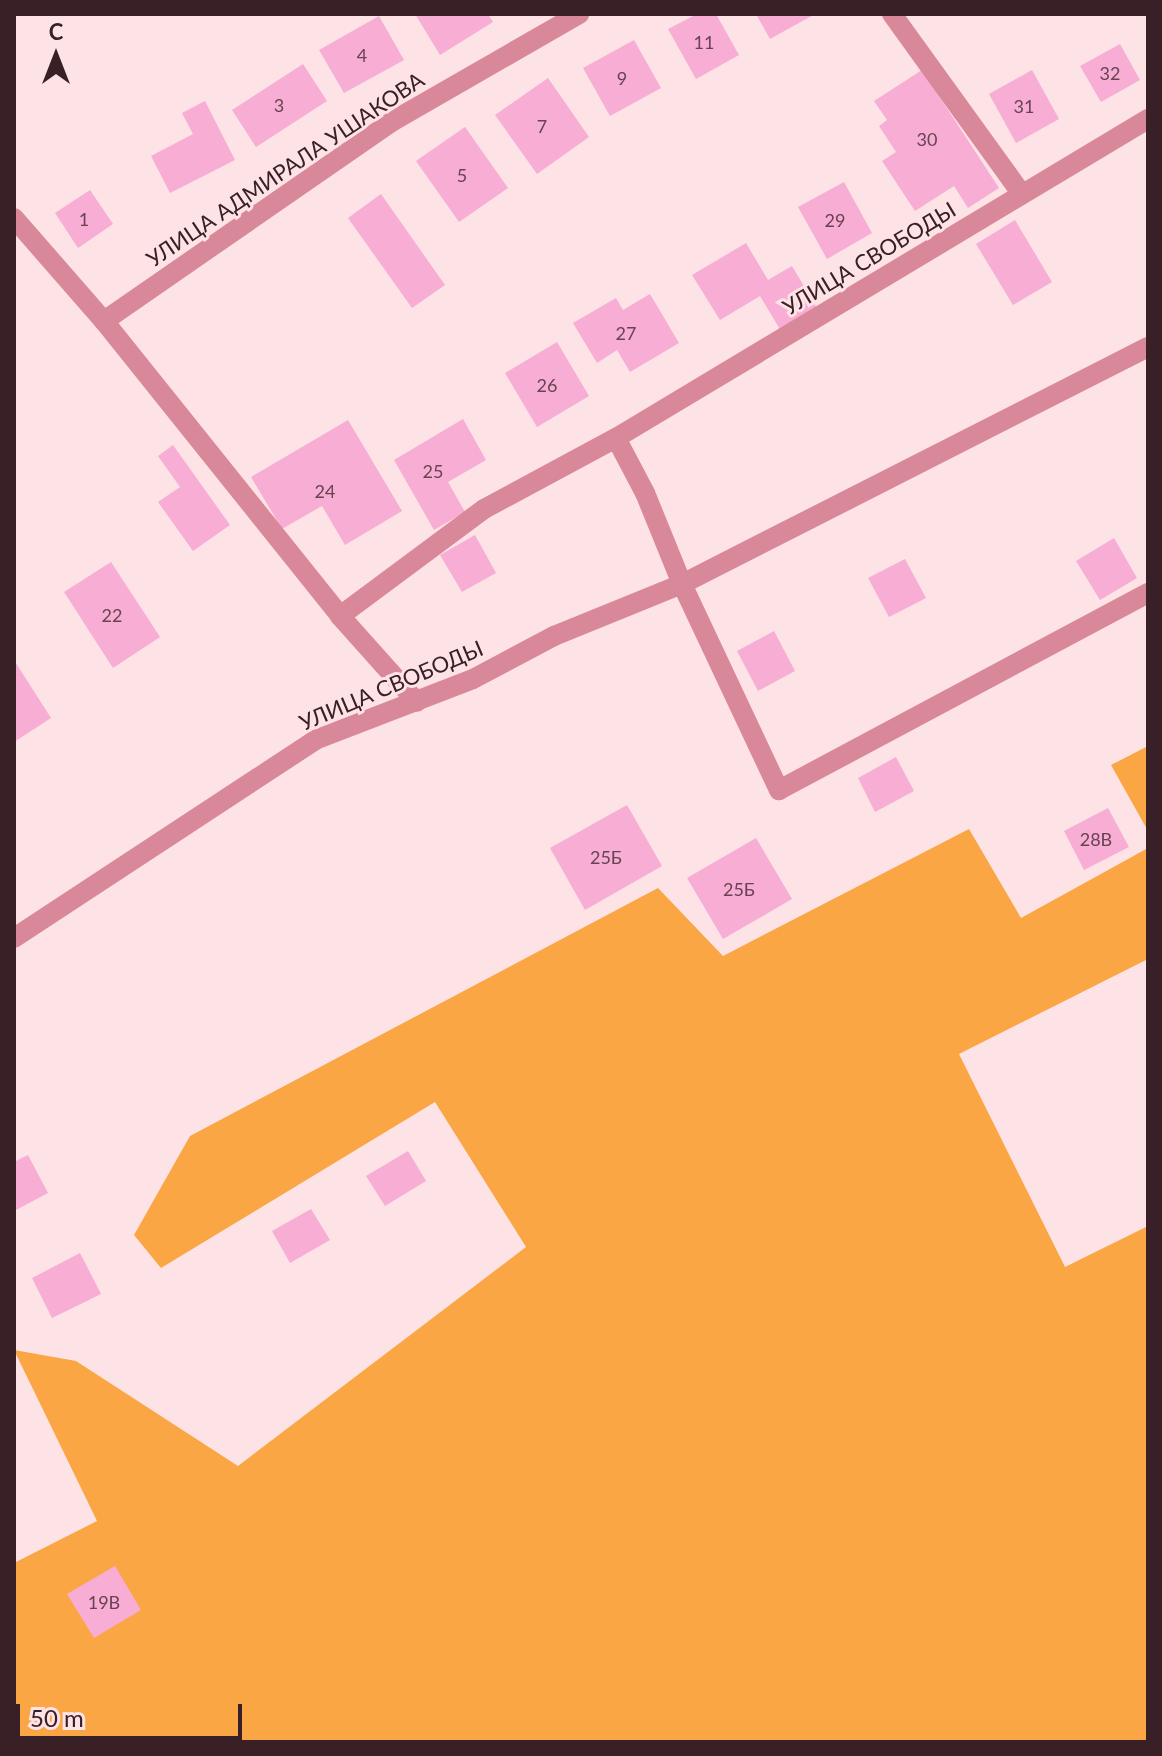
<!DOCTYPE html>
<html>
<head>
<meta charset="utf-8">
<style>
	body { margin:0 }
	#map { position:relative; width:1162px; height:1756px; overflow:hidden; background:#fde2e6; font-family:Lato,sans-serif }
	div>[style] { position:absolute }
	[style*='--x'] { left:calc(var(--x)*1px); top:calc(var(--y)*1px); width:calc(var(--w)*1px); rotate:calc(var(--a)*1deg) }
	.green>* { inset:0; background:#fba645 }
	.building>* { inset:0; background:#f7add4 }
	.minor>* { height:20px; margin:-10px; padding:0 10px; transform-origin:10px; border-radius:10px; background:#d98899 }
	span { translate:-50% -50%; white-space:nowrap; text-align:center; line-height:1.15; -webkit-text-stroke:6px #fde2e6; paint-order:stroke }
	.number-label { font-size:18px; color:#684352 }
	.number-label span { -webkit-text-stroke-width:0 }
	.street-label { font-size:22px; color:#392026 }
	.frame { position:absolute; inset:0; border:16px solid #392026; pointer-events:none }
	.north { position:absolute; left:16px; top:16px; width:80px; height:80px; -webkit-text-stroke:6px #fde2e6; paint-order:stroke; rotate:0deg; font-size:22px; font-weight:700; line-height:32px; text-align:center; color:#392026 }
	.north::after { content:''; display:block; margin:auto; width:28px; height:36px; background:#392026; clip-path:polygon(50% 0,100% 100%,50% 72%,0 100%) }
	.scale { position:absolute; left:16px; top:1704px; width:226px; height:36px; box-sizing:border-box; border:4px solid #392026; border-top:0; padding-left:10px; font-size:24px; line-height:28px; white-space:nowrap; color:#392026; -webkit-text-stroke:6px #fde2e6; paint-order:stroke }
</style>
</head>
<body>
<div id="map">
	<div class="green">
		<i style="clip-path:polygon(1148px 746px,1148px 831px,1111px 765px)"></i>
		<i style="clip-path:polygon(969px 829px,1021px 918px,1148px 848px,1148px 959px,959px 1054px,1065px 1267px,1148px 1226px,1148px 1742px,14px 1742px,14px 1563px,97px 1521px,14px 1350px,76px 1361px,238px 1466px,526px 1247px,435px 1102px,161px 1268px,134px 1235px,190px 1136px,658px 888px,723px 956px)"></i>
	</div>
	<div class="building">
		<i style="clip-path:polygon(415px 14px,488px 14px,493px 22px,440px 55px)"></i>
		<i style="clip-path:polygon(697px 14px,716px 14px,739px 55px,696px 79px,668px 29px)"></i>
		<i style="clip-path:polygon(756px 14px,815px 14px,770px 39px)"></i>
		<i style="clip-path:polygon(379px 16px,404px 60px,344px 93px,319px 50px)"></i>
		<i style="clip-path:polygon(634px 40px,661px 88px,610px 116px,583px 68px)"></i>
		<i style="clip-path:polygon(1120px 44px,1140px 80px,1101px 102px,1080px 66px)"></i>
		<i style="clip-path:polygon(303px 64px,327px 101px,256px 147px,232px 110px)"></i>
		<i style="clip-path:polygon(922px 70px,999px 188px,968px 208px,954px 186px,915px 211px,882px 161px,896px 152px,879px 126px,887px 120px,874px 101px)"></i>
		<i style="clip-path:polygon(1032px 70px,1059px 119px,1016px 143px,989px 94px)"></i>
		<i style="clip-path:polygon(548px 78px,589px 137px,537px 174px,495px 115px)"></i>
		<i style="clip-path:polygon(205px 101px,235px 160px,170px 193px,151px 156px,193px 134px,182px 113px)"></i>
		<i style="clip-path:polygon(465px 127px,508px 188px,459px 222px,416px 161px)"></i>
		<i style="clip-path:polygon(844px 182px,872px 233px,827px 259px,798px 207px)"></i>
		<i style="clip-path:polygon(90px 190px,113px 224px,78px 248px,55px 213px)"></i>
		<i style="clip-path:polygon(381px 194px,445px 285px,412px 308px,348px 218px)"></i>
		<i style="clip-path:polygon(1015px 220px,1052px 282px,1013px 305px,976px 244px)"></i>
		<i style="clip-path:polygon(746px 243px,768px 280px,792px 266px,818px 310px,781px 331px,760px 296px,720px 320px,692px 275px)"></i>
		<i style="clip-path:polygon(650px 294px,679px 343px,630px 372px,617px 350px,597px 363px,573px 323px,616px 298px,623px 310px)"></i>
		<i style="clip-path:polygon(557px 342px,589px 396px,537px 427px,505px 373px)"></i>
		<i style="clip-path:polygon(463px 419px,486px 460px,448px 482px,465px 512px,434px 530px,394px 460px)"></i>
		<i style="clip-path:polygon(348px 420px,402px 511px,345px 545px,322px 506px,282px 529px,251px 477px)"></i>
		<i style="clip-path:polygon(173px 445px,230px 525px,193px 551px,158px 502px,180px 487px,158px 456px)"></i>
		<i style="clip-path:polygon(475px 535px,496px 573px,462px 592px,440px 555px)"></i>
		<i style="clip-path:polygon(1114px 538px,1137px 578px,1100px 600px,1076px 561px)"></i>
		<i style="clip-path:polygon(905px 559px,926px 598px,889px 617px,868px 578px)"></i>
		<i style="clip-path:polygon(111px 562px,160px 637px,113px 668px,64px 592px)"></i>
		<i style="clip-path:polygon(774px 631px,795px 671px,758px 691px,737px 651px)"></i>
		<i style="clip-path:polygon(14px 660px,51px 718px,14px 742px)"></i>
		<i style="clip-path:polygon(896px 757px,914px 791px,875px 812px,858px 778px)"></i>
		<i style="clip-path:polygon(627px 805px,662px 866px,585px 910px,550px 848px)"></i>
		<i style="clip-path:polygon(1108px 808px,1129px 847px,1084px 870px,1064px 831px)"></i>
		<i style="clip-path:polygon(756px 838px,792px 899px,723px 939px,687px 878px)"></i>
		<i style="clip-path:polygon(408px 1151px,426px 1181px,385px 1206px,366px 1176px)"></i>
		<i style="clip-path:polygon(28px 1155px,48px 1193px,14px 1211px,14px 1162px)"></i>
		<i style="clip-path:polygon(311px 1209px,330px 1240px,290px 1263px,272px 1231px)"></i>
		<i style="clip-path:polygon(80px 1253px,101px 1294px,52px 1318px,32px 1278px)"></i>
		<i style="clip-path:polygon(115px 1566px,141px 1610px,94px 1638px,67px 1594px)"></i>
	</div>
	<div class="minor">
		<i style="--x:892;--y:14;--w:222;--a:54.2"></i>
		<i style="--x:14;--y:218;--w:137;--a:48.9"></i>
		<i style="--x:104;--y:321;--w:378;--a:51.3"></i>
		<i style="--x:340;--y:616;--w:115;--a:48.2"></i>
		<i style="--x:104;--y:321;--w:351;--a:-34.7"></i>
		<i style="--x:393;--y:121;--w:215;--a:-29.9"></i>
		<i style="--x:1148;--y:347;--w:523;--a:153.04"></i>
		<i style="--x:682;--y:584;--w:228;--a:64.8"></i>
		<i style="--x:779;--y:790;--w:418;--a:-28.1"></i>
		<i style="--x:340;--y:616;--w:179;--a:-36.6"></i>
		<i style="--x:484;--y:509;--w:150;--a:-28.3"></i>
		<i style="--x:616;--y:438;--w:620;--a:-30.95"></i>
		<i style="--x:14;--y:938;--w:360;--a:-33.3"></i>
		<i style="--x:315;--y:740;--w:169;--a:-21.1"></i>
		<i style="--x:473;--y:679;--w:92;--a:-28"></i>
		<i style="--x:554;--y:636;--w:138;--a:-22.1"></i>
		<i style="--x:682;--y:584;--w:98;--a:-112.1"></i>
		<i style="--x:645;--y:493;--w:62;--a:-117.8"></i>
	</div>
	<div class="number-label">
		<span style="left:704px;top:42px">11</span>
		<span style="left:362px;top:55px">4</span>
		<span style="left:1110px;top:73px">32</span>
		<span style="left:622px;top:78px">9</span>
		<span style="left:279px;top:105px">3</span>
		<span style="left:1024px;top:106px">31</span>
		<span style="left:542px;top:126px">7</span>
		<span style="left:927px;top:139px">30</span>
		<span style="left:462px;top:175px">5</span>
		<span style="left:84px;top:219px">1</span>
		<span style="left:835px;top:220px">29</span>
		<span style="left:626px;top:333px">27</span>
		<span style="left:547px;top:385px">26</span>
		<span style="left:433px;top:471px">25</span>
		<span style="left:325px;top:491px">24</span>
		<span style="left:112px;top:615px">22</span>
		<span style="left:1096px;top:839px">28В</span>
		<span style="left:606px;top:857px">25Б</span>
		<span style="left:739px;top:889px">25Б</span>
		<span style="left:104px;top:1602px">19В</span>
	</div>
	<div class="street-label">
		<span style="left:285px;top:169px;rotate:-34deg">УЛИЦА АДМИРАЛА УШАКОВА</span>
		<span style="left:869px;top:258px;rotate:-31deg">УЛИЦА СВОБОДЫ</span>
		<span style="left:391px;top:685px;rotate:-23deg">УЛИЦА СВОБОДЫ</span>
	</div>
	<div class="frame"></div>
	<div class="north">С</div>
	<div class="scale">50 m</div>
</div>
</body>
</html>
